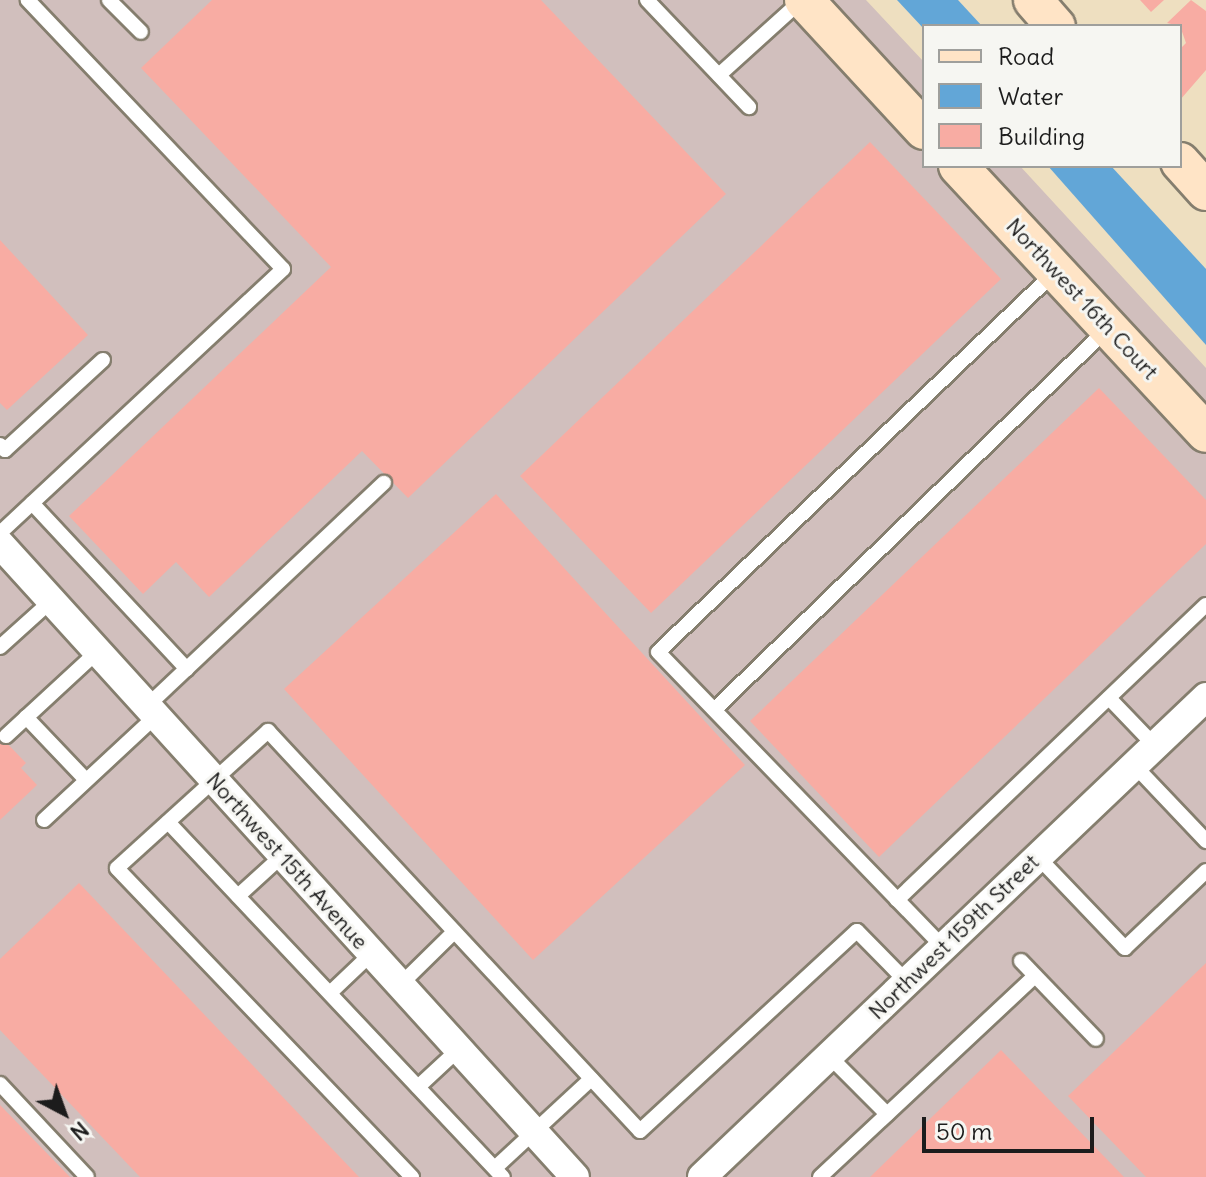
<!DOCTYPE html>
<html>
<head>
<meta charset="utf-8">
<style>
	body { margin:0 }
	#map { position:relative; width:1206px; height:1177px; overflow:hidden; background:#eedfc0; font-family:Delius,sans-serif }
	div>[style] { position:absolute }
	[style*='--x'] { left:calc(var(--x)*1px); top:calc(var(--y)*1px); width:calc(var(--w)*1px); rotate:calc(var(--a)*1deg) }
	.industrial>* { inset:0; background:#d1bfbd }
	.water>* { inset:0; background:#62a6d7 }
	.building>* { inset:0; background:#f8aca3 }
	.roads { filter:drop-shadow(2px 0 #857e6e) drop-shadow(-2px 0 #857e6e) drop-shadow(0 2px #857e6e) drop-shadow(0 -2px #857e6e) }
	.lane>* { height:14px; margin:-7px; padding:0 7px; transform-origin:7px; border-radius:7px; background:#fff }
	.street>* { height:28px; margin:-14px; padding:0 14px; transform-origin:14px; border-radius:14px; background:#fff }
	.secondary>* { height:38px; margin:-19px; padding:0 19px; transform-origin:19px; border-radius:19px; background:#ffe4c6 }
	span { translate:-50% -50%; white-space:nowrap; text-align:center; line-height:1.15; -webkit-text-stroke:6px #f6f6f2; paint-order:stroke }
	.street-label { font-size:22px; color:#1c1c1c }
	.legend { position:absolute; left:922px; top:24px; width:260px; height:144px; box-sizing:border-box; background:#f6f6f2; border:2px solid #9f9f9c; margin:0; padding:10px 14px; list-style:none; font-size:24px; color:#1c1c1c }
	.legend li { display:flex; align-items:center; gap:16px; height:40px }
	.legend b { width:40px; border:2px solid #9f9f9c }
	.north { position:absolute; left:24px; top:1073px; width:80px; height:80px; -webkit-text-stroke:6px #f6f6f2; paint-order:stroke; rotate:139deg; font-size:22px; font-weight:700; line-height:32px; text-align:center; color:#1c1c1c }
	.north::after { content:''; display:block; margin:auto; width:28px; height:36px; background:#1c1c1c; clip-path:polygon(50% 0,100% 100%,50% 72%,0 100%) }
	.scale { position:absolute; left:922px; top:1117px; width:172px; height:36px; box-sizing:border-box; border:4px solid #1c1c1c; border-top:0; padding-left:10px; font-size:24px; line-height:28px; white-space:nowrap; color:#1c1c1c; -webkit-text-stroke:6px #f6f6f2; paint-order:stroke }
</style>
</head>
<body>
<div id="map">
	<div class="industrial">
		<i style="clip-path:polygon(0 0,866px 0,924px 62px,924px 166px,1020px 166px,1206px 368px,1206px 1177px,0 1177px)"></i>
	</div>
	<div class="water">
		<i style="clip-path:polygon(897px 0,958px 0,982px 26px,924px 29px)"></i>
		<i style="clip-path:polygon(1048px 166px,1111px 166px,1206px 269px,1206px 345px)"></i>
	</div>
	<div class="building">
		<i style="clip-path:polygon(212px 0,541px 0,726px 194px,408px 498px,362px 451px,209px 597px,176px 562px,143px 594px,69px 516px,331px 267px,141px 68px)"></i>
		<i style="clip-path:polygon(1140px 0,1164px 0,1151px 12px)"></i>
		<i style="clip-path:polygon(1191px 0,1206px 11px,1206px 70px,1180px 100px,1180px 49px,1186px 43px,1180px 26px,1167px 23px)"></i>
		<i style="clip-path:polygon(870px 142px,1001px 279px,651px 613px,520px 476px)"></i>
		<i style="clip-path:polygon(0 240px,88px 335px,7px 410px,0 403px)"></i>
		<i style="clip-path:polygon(1099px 388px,1206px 500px,1206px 544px,879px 857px,750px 721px)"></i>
		<i style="clip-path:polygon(496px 494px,745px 765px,533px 960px,284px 689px)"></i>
		<i style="clip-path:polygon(0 736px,26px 763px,21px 768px,37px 785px,0 820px)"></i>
		<i style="clip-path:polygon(79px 883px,359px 1177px,140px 1177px,0 1030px,0 959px)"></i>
		<i style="clip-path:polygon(1206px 963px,1206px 1177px,1146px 1177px,1068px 1096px)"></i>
		<i style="clip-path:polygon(1001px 1050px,1124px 1177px,870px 1177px)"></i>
		<i style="clip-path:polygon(0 1105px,70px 1177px,0 1177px)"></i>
	</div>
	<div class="roads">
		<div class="lane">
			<i style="--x:109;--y:0;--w:45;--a:45"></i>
			<i style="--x:647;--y:0;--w:148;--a:46.4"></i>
			<i style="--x:719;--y:75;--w:112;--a:-42.1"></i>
			<i style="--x:0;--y:445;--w:7;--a:45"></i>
			<i style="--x:5;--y:450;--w:133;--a:-42.6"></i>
			<i style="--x:32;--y:503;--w:227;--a:47"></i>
			<i style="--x:0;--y:533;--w:387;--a:-43"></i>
			<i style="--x:283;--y:269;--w:371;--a:-133.5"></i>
			<i style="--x:0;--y:647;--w:67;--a:-42"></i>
			<i style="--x:1109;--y:698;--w:66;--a:46.2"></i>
			<i style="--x:146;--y:707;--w:327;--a:-43.3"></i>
			<i style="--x:714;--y:710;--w:549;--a:-44.11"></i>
			<i style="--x:26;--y:717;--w:87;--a:46.4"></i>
			<i style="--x:6;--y:736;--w:121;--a:-42.7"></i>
			<i style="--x:1134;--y:765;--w:105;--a:46.5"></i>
			<i style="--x:44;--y:820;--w:151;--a:-42.9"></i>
			<i style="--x:168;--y:822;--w:488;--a:46.7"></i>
			<i style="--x:1038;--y:857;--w:126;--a:46.3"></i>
			<i style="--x:1125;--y:948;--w:112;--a:-43.5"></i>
			<i style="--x:238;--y:896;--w:61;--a:-42.3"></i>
			<i style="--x:897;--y:900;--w:427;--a:-43.7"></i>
			<i style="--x:943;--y:947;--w:410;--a:-134"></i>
			<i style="--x:658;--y:652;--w:550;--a:-43.75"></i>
			<i style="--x:1021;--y:961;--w:108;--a:46.1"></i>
			<i style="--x:400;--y:985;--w:76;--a:-44.5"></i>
			<i style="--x:330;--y:993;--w:58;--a:-43.6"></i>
			<i style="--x:829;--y:1056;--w:82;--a:45"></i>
			<i style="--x:0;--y:1084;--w:127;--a:46.9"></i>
			<i style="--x:418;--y:1087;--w:56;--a:-42.8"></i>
			<i style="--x:495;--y:1168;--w:131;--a:-42.8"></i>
			<i style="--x:412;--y:1177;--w:427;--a:-133.7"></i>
			<i style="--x:117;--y:868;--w:204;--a:-42.2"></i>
			<i style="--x:268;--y:731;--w:546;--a:47.08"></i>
			<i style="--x:640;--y:1131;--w:295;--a:-42.7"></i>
			<i style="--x:857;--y:931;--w:71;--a:45.6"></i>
			<i style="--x:820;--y:1177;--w:294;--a:-43.1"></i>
		</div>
		<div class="street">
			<i style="--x:0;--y:544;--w:855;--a:47.75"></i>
			<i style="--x:702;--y:1177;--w:696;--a:-43.6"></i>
		</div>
		<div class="secondary">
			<i style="--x:804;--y:0;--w:177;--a:47.3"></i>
			<i style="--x:1033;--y:0;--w:35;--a:49"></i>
			<i style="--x:1180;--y:162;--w:39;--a:48"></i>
			<i style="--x:958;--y:166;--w:364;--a:47.1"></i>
		</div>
	</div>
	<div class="street-label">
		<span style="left:1082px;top:299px;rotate:47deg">Northwest 16th Court</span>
		<span style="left:287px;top:861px;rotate:48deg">Northwest 15th Avenue</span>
		<span style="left:954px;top:937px;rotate:-44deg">Northwest 159th Street</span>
	</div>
	<ul class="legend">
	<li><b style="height:10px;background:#ffe4c6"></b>Road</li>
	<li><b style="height:22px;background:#62a6d7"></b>Water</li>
	<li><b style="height:22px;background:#f8aca3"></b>Building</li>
	</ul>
	<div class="north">N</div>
	<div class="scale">50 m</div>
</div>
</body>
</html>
